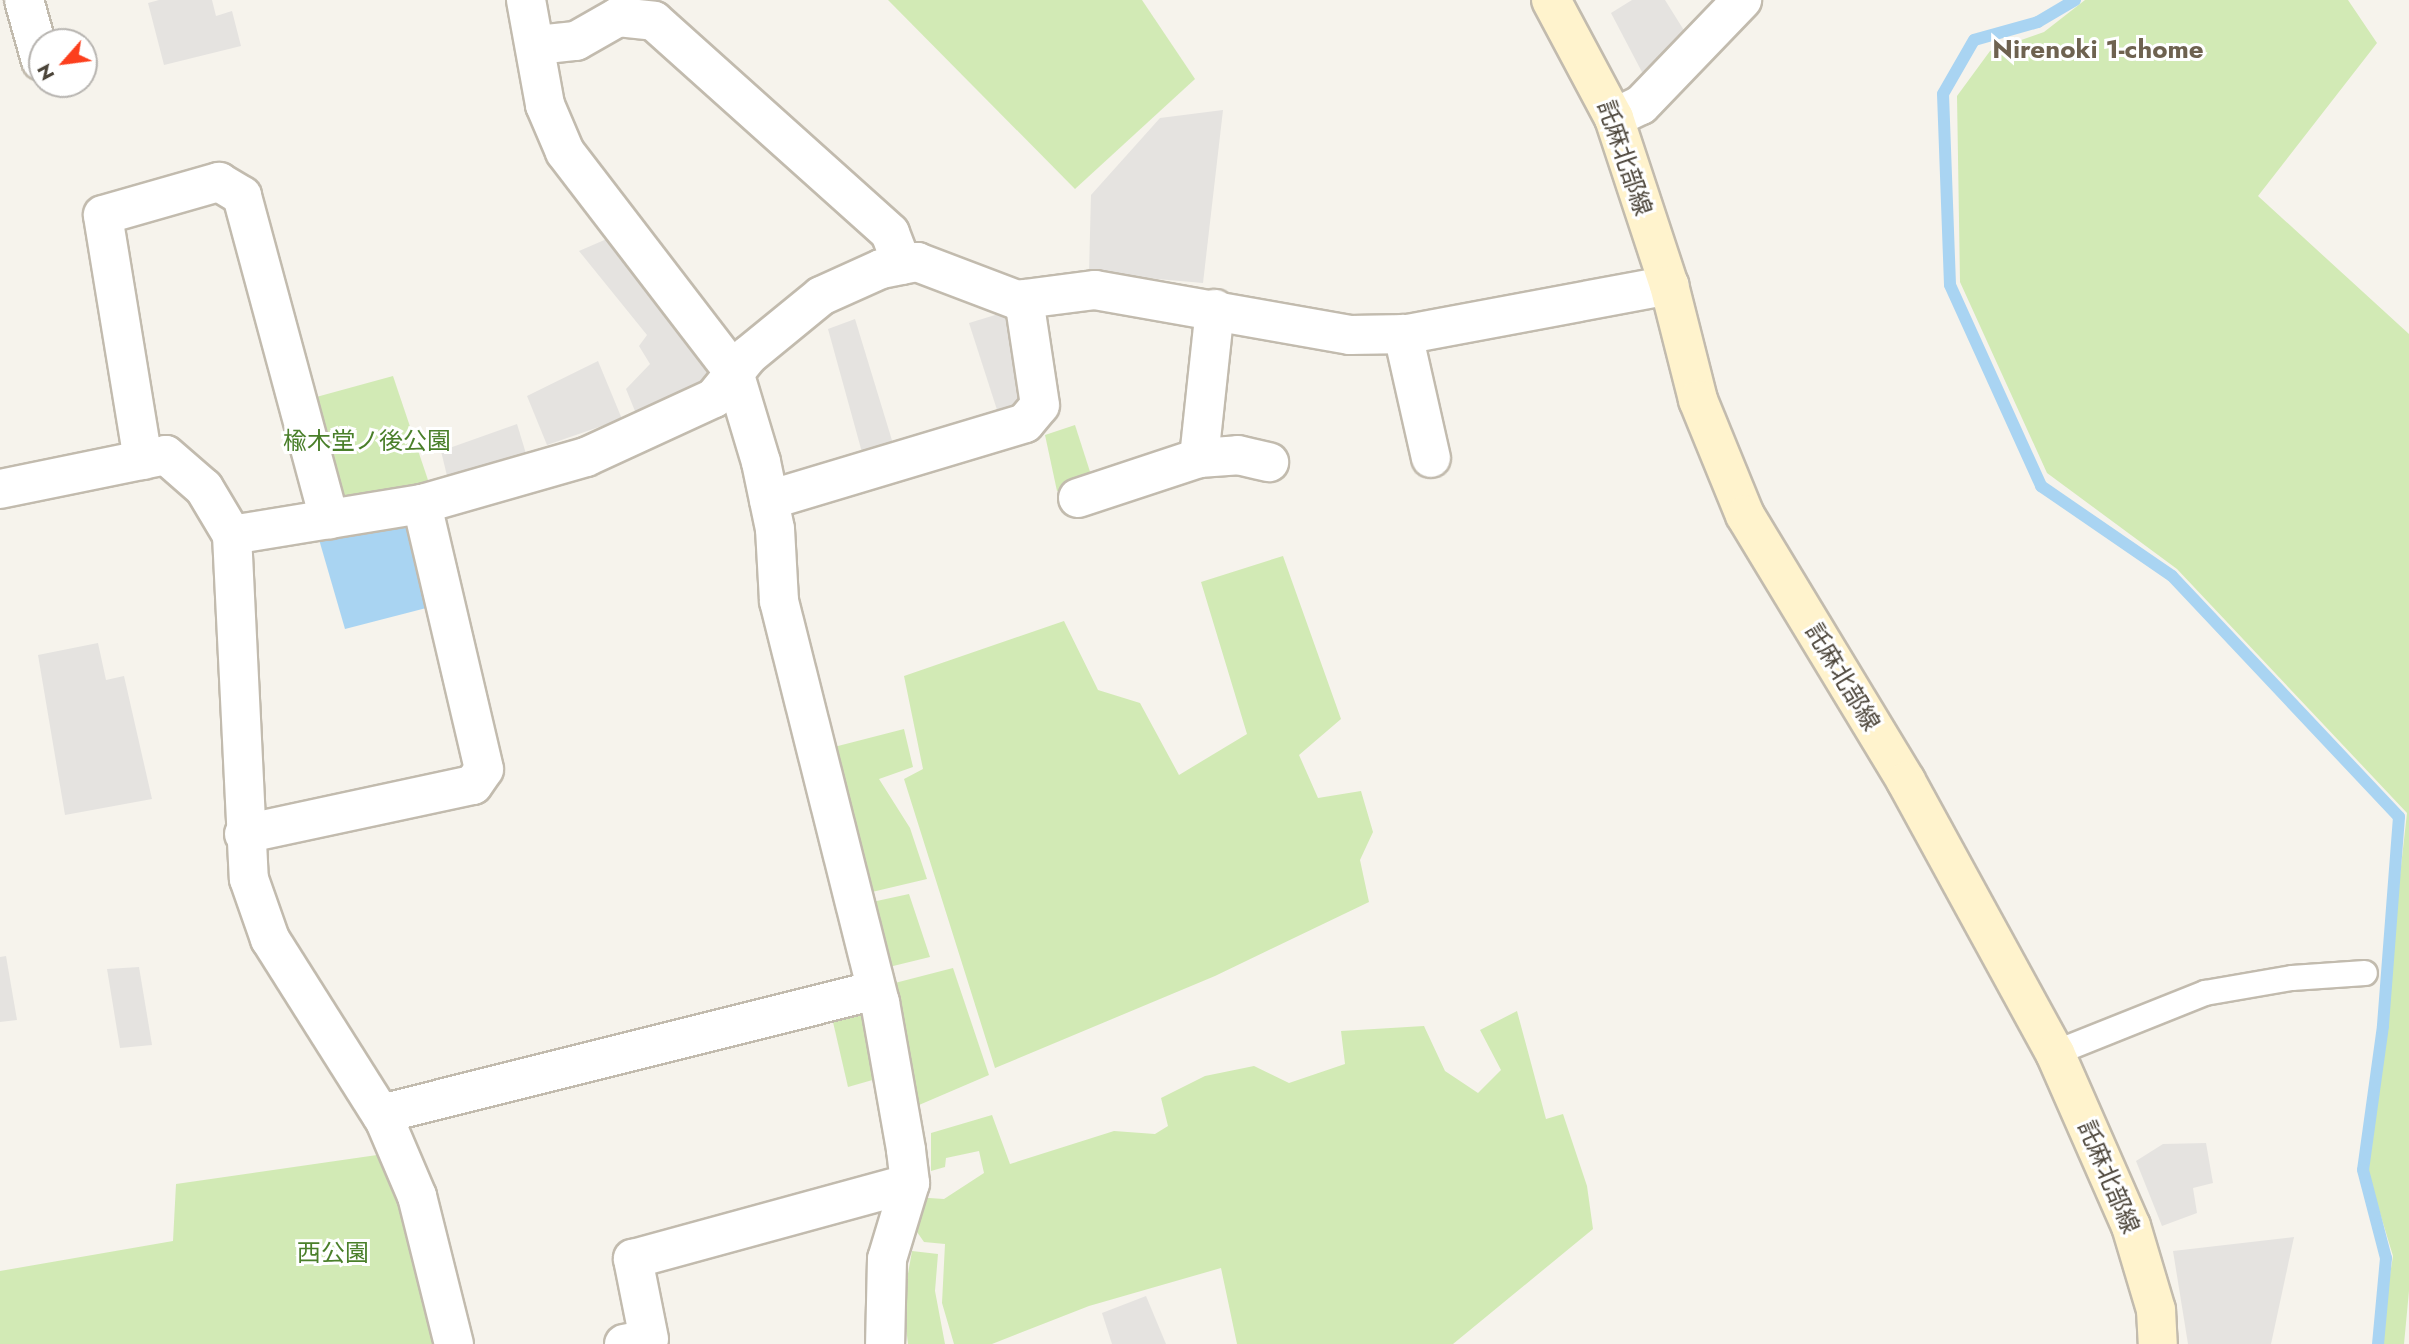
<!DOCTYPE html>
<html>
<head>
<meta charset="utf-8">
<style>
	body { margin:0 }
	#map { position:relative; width:2409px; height:1344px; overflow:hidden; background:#f6f3ec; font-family:Jost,"Noto Sans JP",sans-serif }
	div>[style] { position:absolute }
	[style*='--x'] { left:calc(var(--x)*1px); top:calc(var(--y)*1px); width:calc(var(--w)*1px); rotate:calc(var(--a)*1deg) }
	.green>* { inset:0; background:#d2eab5 }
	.parking>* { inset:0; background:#e5e3e0 }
	.water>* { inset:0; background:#a9d4f2 }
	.stream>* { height:12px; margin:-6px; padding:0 6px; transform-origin:6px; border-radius:6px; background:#a9d4f2 }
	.roads { filter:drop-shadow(2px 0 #c2bbae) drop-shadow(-2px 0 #c2bbae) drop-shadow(0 2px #c2bbae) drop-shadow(0 -2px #c2bbae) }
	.service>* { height:24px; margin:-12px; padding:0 12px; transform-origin:12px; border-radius:12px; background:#fff }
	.minor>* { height:38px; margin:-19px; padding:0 19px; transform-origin:19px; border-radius:19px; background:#fff }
	.secondary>* { height:38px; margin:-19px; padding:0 19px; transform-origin:19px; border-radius:19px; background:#fff3cd }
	span { translate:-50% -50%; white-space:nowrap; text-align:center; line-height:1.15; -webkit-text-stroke:6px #fff; paint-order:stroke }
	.street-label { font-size:24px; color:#4b4439 }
	.park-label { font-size:24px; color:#4a7f2a }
	.neighbourhood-label { font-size:26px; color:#6e6250; font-weight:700 }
	.north { position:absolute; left:28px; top:28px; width:70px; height:70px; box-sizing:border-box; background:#fff; border:2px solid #b7b4b0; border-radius:50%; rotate:242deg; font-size:19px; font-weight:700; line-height:28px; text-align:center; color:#4b4439 }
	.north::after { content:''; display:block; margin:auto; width:24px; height:32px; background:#fc3f1d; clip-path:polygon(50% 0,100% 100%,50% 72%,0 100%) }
</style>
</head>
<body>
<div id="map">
	<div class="green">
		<i style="clip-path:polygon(888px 0,1142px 0,1195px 79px,1075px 189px)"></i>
		<i style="clip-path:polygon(2085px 0,2348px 0,2377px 43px,2258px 196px,2409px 334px,2409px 1291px,2404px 1344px,2379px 1344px,2393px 1256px,2367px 1170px,2407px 813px,2177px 569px,2047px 473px,1960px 282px,1957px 96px,1990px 51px,2044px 32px)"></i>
		<i style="clip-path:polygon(393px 376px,430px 486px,353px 503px,336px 495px,309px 399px)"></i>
		<i style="clip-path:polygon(1075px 425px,1093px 481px,1057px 491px,1045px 435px)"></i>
		<i style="clip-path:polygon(1283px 556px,1341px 719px,1299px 755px,1318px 798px,1361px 791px,1373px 832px,1360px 860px,1369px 902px,1215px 976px,995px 1068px,904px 779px,923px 769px,904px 676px,1064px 621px,1098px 690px,1140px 703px,1179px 775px,1247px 734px,1201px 582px)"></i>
		<i style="clip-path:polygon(904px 729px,913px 767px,879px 779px,910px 828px,927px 879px,872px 892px,834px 747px)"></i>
		<i style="clip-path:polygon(909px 894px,930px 957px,889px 967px,872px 902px)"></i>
		<i style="clip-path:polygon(953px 968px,989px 1075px,919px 1105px,891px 984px)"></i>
		<i style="clip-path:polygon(861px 997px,883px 1077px,848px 1087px,830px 1009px)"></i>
		<i style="clip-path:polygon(1517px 1011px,1546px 1119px,1563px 1114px,1587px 1186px,1593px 1229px,1453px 1344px,1237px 1344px,1221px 1268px,1089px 1306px,992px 1344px,954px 1344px,942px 1303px,945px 1244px,924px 1242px,908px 1219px,914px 1197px,944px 1199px,984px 1173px,979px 1151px,946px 1158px,945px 1167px,931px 1171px,931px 1133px,992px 1115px,1010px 1164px,1114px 1131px,1155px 1134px,1168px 1126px,1161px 1098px,1205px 1076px,1254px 1066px,1289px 1083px,1345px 1064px,1341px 1031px,1424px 1026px,1445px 1071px,1478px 1093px,1501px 1070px,1480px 1030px)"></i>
		<i style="clip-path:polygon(391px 1153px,447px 1344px,0 1344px,0 1271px,173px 1241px,176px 1184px)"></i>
		<i style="clip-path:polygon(912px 1251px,938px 1254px,935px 1291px,945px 1344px,908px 1344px,903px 1302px)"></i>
	</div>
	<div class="parking">
		<i style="clip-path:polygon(159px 0,212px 0,216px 16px,232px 11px,241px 46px,164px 65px,148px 3px)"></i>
		<i style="clip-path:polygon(1632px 0,1665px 0,1685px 32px,1643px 74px,1611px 13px)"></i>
		<i style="clip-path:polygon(1223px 110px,1203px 283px,1089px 273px,1091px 195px,1160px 118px)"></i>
		<i style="clip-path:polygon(609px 238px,716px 366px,702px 385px,637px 416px,626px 389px,650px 364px,639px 346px,647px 335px,579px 251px)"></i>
		<i style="clip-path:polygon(1005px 312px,1027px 392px,1019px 411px,999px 416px,969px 323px)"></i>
		<i style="clip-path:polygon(855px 319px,894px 447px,863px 456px,828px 329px)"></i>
		<i style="clip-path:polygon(598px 361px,622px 419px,547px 445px,527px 396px)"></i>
		<i style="clip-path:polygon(517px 424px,527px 457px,448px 480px,441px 451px)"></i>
		<i style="clip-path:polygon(98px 643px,106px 680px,124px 676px,152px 799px,65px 815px,38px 655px)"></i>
		<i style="clip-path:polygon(6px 956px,17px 1020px,0 1022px,0 957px)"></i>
		<i style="clip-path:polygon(139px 967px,152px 1045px,120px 1048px,107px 969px)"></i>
		<i style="clip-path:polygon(2206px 1143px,2213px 1183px,2193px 1188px,2197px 1213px,2162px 1226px,2136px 1161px,2163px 1144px)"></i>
		<i style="clip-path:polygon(2294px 1237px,2271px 1344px,2188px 1344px,2173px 1251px)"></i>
		<i style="clip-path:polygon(1146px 1296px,1166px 1344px,1112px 1344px,1102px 1313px)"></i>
	</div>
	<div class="water">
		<i style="clip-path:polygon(397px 520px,413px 531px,434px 606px,345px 629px,318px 536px)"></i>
	</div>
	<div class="stream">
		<i style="--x:2075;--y:0;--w:43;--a:149.3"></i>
		<i style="--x:2038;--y:22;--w:66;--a:164.3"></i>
		<i style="--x:1974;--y:40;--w:62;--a:119.9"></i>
		<i style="--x:1943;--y:94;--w:191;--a:87.9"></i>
		<i style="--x:1950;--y:285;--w:221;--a:65.6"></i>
		<i style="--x:2041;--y:486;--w:159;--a:34.5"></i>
		<i style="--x:2172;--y:576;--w:331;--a:46.7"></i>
		<i style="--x:2399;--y:817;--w:210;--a:94.4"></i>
		<i style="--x:2383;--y:1026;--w:145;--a:97.9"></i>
		<i style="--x:2363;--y:1170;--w:91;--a:75.4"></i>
		<i style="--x:2386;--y:1258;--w:86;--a:95.3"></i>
	</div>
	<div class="roads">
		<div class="service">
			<i style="--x:2055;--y:1053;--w:162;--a:-21.8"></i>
			<i style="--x:2205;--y:993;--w:88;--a:-9.8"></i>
			<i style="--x:2292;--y:978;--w:73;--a:-3.9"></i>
		</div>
		<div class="minor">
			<i style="--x:24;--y:0;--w:63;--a:74.4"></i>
			<i style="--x:526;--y:0;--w:107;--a:79.7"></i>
			<i style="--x:545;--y:105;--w:51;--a:66.9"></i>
			<i style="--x:565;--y:152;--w:277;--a:52.5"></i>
			<i style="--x:734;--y:372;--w:94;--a:73.3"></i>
			<i style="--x:761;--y:462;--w:68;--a:78.2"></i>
			<i style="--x:775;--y:529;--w:72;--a:86.8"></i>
			<i style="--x:779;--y:601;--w:414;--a:75.9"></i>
			<i style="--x:880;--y:1002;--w:150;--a:80"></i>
			<i style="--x:906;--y:1150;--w:33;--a:83"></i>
			<i style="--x:910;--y:1183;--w:79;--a:106.8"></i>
			<i style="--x:887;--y:1259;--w:85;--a:91.3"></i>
			<i style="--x:537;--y:45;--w:39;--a:-6"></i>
			<i style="--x:576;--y:41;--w:48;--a:-29.7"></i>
			<i style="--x:618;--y:17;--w:36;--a:6"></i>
			<i style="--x:654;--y:21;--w:317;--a:41.9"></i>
			<i style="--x:890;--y:233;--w:34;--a:69"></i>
			<i style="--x:1614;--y:118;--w:30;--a:-26"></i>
			<i style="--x:1641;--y:105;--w:146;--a:-46.1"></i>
			<i style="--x:1403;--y:334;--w:127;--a:77.3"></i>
			<i style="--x:1199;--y:458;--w:150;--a:-83.9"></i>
			<i style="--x:143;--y:460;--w:248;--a:-99.3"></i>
			<i style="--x:103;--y:215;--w:121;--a:-15.9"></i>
			<i style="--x:219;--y:182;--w:27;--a:31"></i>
			<i style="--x:242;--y:196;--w:335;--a:74.9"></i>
			<i style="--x:0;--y:489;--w:169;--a:-11.6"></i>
			<i style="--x:166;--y:455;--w:50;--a:41"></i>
			<i style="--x:204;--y:488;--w:55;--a:59.2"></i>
			<i style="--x:232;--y:535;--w:344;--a:87.2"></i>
			<i style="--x:249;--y:879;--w:64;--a:70.7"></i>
			<i style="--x:270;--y:939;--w:215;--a:57.7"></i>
			<i style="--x:385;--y:1121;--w:82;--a:66.9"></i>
			<i style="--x:417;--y:1196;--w:153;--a:76"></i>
			<i style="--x:1078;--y:498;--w:127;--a:-18.3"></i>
			<i style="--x:1199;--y:458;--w:39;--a:-4"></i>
			<i style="--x:1238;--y:455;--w:32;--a:13"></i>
			<i style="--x:769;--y:500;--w:267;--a:-16.7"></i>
			<i style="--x:1025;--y:423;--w:23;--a:-50"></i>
			<i style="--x:1040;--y:405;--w:107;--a:-98.6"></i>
			<i style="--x:232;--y:535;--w:193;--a:-9.3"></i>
			<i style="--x:422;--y:504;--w:171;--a:-16"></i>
			<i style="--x:586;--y:457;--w:141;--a:-24.7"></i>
			<i style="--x:714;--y:398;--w:55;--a:-50.9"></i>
			<i style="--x:749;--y:355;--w:93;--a:-39.3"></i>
			<i style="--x:821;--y:296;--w:66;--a:-24.2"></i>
			<i style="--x:881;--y:269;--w:37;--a:-11"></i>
			<i style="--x:917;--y:262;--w:107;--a:20.8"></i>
			<i style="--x:1017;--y:300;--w:79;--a:-7.3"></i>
			<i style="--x:1095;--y:290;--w:259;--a:10"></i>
			<i style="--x:1350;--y:335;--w:58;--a:-1"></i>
			<i style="--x:1408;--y:334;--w:266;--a:-10.6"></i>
			<i style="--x:244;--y:834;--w:234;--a:-12.1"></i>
			<i style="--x:473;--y:785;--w:19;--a:-55"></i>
			<i style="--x:484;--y:769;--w:272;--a:-103.2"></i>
			<i style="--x:381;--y:1114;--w:510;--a:-14.06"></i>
			<i style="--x:624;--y:1344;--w:25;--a:-11"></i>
			<i style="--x:649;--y:1339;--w:82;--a:-101.3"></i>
			<i style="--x:633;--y:1259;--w:287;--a:-15.3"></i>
		</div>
		<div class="secondary">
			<i style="--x:1551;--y:0;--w:134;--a:61.9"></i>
			<i style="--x:1614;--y:118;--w:176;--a:71.8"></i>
			<i style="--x:1669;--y:285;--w:119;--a:75.8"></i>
			<i style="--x:1698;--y:400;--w:124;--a:67.8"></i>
			<i style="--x:1745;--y:515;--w:311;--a:58.8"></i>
			<i style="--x:1906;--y:781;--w:310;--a:61.3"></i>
			<i style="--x:2055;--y:1053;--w:189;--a:66.3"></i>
			<i style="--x:2131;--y:1226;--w:88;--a:73.4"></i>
			<i style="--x:2156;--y:1310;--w:34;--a:87"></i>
		</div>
	</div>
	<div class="street-label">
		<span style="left:1625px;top:158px;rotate:71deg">託麻北部線</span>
		<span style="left:1843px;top:677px;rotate:59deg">託麻北部線</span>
		<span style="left:2109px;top:1177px;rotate:67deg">託麻北部線</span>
	</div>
	<div class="park-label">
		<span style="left:367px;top:441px">楡木堂ノ後公園</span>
		<span style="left:333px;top:1253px">西公園</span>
	</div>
	<div class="neighbourhood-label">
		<span style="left:2098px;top:50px">Nirenoki 1-chome</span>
	</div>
	<div class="north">N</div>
</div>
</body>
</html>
